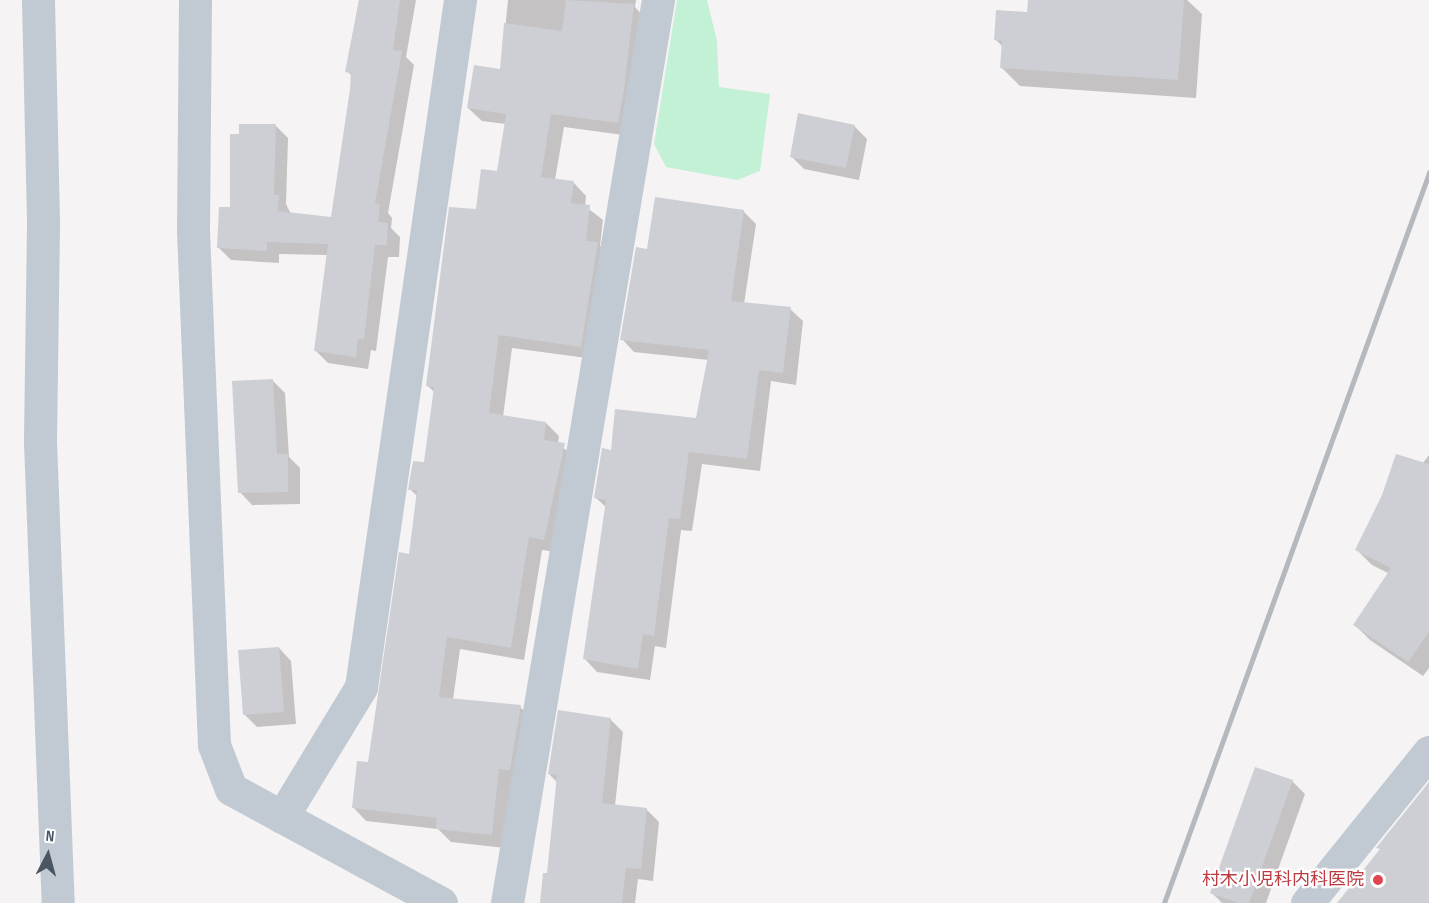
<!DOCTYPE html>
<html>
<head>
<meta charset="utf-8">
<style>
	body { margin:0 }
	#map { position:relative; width:1429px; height:903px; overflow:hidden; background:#f5f3f3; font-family:"Sofia Sans Condensed","Noto Sans JP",sans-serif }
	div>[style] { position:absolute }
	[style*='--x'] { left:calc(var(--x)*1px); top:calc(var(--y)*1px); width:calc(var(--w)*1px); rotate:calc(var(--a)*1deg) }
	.green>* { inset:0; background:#c3f1d5 }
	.shadow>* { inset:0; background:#0003 }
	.building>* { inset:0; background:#cdcfd5 }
	.minor>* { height:33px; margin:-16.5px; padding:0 16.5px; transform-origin:16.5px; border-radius:16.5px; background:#c1cad2 }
	.tertiary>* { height:33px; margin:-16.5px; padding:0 16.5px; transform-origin:16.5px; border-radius:16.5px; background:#c1cad2 }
	.rail>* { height:4.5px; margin:-2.25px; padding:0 2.25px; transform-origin:2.25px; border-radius:2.25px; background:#b5b8bd }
	.dots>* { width:16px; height:16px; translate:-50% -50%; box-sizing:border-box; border:3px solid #fff; border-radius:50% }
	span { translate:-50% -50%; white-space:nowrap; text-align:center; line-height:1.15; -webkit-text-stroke:4.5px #fff; paint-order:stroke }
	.health-label { font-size:18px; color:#be3a42 }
	.right { translate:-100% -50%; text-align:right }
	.north { position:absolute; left:18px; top:825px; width:60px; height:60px; -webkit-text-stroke:4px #fff; paint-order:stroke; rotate:6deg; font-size:16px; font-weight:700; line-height:24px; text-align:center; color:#4a5661 }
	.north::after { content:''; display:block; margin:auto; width:21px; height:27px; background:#4a5661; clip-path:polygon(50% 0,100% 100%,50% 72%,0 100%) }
</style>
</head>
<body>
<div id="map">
	<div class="green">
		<i style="clip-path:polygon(677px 0,707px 0,717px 41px,719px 87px,770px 94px,760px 171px,737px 180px,666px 167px,654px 144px)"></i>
	</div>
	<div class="shadow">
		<i style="clip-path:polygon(359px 0,416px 0,406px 57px,414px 65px,388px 213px,392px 218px,391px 228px,400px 237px,399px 257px,388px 257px,376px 351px,371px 350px,368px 369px,328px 363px,316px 351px,327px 255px,279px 254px,279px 263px,231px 260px,218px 247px,275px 125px,288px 138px,286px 204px,291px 214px,332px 219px,353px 77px,347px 71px)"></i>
		<i style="clip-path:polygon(508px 0,636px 0,635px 7px,646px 19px,631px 136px,564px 127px,555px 180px,573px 182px,586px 196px,585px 206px,603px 220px,600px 246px,611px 257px,594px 359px,512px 348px,503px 417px,546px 423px,559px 436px,558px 444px,577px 458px,558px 552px,542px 550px,524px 660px,460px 649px,453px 700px,520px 707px,534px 720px,505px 848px,451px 842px,438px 829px,366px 821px,353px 807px,369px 764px,410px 555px,417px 496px,410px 489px,425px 464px,435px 393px,427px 385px,477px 211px,499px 173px,506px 124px,482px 121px,468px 108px,501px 70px)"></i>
		<i style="clip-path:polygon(1030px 0,1187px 0,1202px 14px,1196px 98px,1020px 86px,1002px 68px,1003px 47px,995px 39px,1029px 14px)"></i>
		<i style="clip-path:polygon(854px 126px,867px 139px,859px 180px,804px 169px,791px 156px)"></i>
		<i style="clip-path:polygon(743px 211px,756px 224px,744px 304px,790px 309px,803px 321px,796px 385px,771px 381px,760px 471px,702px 464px,692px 531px,681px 530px,666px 648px,655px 646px,650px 680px,597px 672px,585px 659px,607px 508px,595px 497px,612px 451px,697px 420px,709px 360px,634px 352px,622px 339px,648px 250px)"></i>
		<i style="clip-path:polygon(272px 380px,285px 393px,289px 457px,300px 468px,300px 504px,252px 505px,240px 492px)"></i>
		<i style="clip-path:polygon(1429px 455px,1429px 668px,1423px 676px,1370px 640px,1355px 625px,1390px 574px,1372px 565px,1357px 550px)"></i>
		<i style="clip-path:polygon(279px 648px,291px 661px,296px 724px,257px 727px,244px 714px)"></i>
		<i style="clip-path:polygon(610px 719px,623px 732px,615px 806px,646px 809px,659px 822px,653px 881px,638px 879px,635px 903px,544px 903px,558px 783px,549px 774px)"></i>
		<i style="clip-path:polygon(1292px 781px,1305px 794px,1266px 903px,1222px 903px,1212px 893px)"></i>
	</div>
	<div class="building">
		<i style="clip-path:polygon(359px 0,400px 0,393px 50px,402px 51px,375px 203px,380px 204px,378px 222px,388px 223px,387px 245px,375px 245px,364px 339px,358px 339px,356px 357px,314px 351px,328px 244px,267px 242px,267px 251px,217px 248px,219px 207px,230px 207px,230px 134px,239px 134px,239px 124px,276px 124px,274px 195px,279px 195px,278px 211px,331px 217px,350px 89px,351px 73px,345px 72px)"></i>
		<i style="clip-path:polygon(566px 0,634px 4px,624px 90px,618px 123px,551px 114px,541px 177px,574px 181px,571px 203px,590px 205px,586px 241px,598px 242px,581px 347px,499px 335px,489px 413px,546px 422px,544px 440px,565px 443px,544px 540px,529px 537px,511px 648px,447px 637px,439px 697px,521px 705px,510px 770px,499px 769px,492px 835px,436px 829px,437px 818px,352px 808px,357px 761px,368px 762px,399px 552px,409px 554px,417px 490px,408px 490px,413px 461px,424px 462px,434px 387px,426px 386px,449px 207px,476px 209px,481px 169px,497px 171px,506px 114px,467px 108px,474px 65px,500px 69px,504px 23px,562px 31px)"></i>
		<i style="clip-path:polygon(1028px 0,1184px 0,1178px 80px,1000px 68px,1002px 41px,994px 40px,996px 10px,1027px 12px)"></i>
		<i style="clip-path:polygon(798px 113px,855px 125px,846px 168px,790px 157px)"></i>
		<i style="clip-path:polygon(655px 197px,744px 210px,731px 301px,791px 307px,783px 373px,759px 370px,747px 459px,689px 452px,680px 519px,669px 518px,654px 636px,643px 634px,638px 669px,583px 659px,606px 500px,594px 498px,602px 448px,611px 450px,615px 409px,696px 418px,709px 350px,620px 340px,636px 247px,647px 249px)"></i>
		<i style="clip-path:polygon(273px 379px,277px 454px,288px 454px,288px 492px,238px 493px,232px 381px)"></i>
		<i style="clip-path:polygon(1396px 454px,1429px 464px,1429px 632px,1408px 662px,1353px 625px,1391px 568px,1355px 550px,1382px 495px)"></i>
		<i style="clip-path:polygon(279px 647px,284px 712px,243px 715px,238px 650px)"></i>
		<i style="clip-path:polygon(558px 710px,611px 718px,602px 803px,647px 808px,641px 869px,626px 868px,622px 903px,540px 903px,543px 873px,547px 873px,557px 775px,548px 774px)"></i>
		<i style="clip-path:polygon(1255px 767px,1293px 780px,1249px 903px,1238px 903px,1210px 893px)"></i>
		<i style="clip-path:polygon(1429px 782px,1429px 903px,1337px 903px,1380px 849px,1376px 848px)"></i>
	</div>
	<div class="minor">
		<i style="--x:195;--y:0;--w:231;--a:90.5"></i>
		<i style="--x:193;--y:231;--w:514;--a:87.66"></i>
		<i style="--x:214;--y:745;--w:47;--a:68.9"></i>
		<i style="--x:231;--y:789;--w:239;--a:28.5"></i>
		<i style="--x:282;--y:817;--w:152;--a:-58.7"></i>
		<i style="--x:361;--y:687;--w:694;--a:-81.8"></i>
		<i style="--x:507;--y:903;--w:916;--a:-80.51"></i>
		<i style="--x:1307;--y:903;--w:194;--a:-51.1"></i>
	</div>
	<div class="tertiary">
		<i style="--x:38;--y:0;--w:225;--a:88.7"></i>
		<i style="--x:43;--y:225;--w:217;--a:90.8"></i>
		<i style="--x:40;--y:442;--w:461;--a:87.8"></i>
	</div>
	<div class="rail">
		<i style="--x:1164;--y:903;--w:777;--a:-70.05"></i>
	</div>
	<div class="dots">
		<i style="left:1378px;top:880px;background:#e0444e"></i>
	</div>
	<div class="health-label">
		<span class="right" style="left:1364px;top:880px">村木小児科内科医院</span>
	</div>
	<div class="north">N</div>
</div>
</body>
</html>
